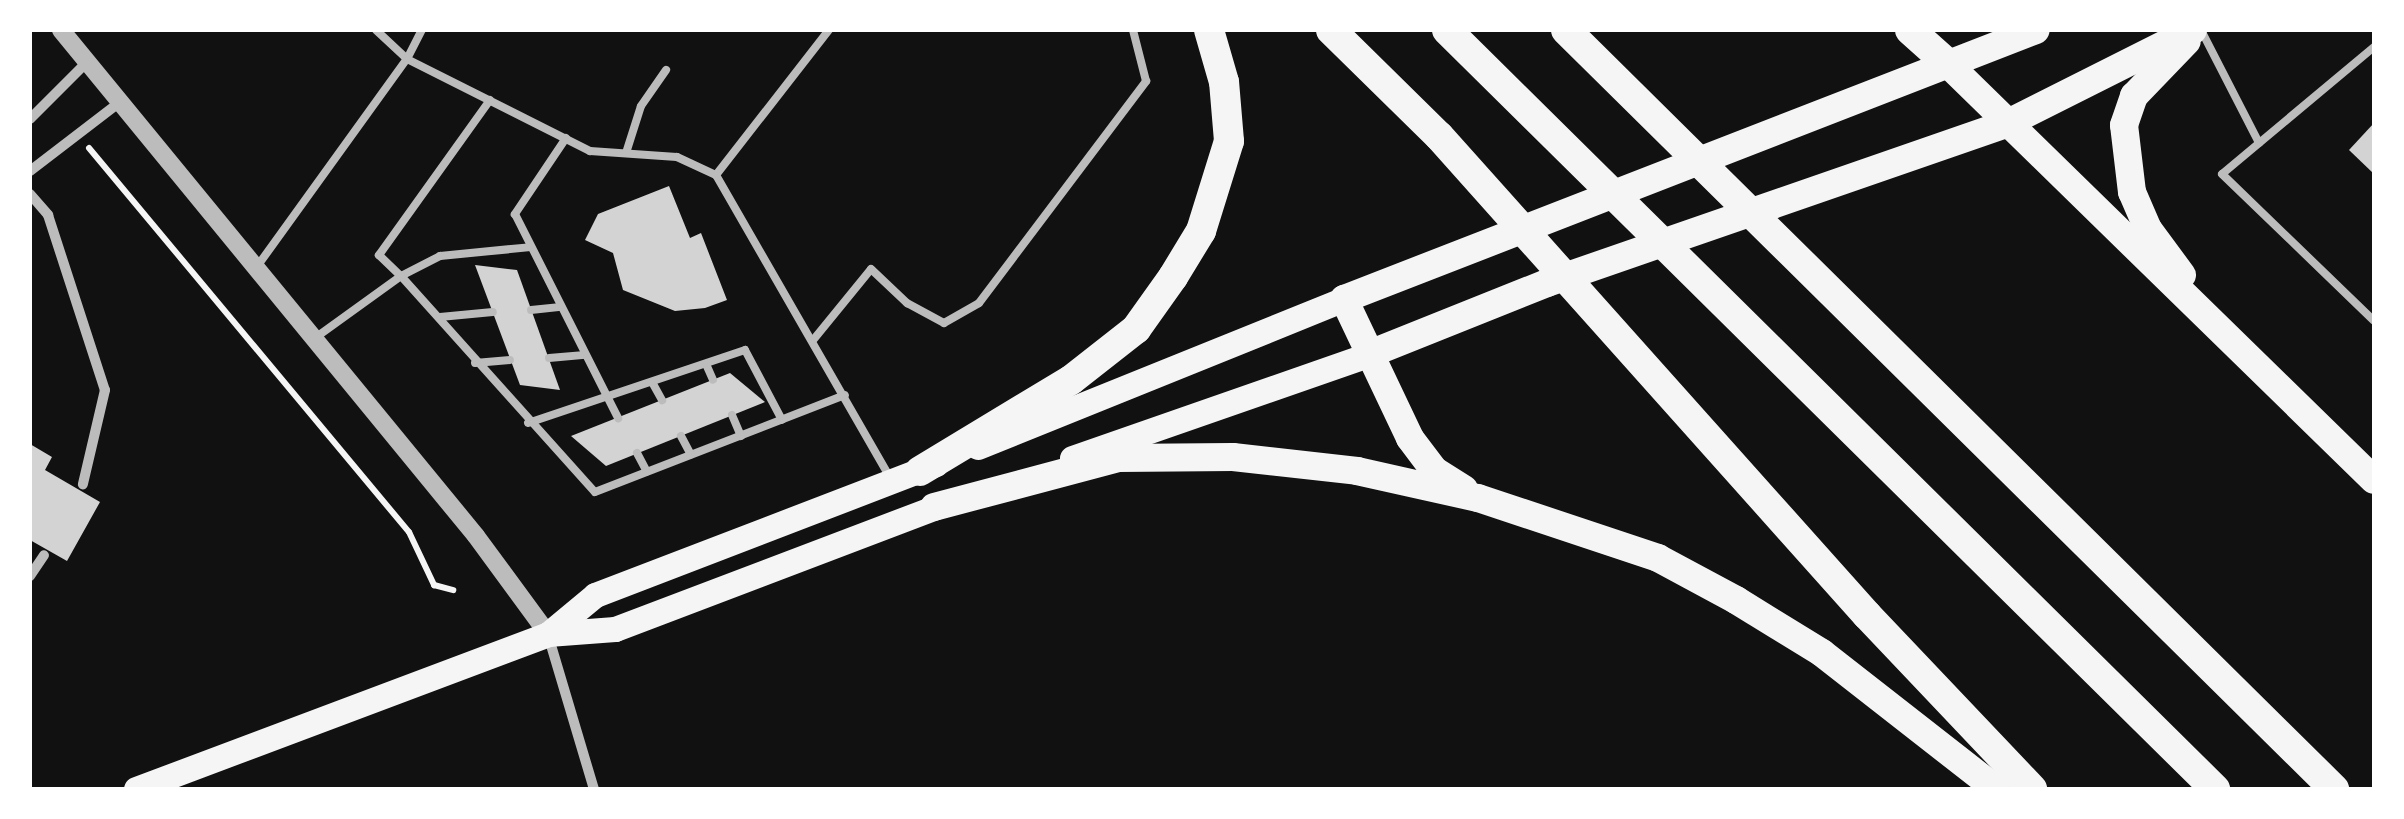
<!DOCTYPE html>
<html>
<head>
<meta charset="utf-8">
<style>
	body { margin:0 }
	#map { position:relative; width:2404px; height:819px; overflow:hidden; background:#111; font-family:Rubik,sans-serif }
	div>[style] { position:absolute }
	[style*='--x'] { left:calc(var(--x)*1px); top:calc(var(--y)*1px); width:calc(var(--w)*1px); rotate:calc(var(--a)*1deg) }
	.building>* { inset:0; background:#d3d3d3 }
	.path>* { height:6px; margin:-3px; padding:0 3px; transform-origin:3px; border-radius:3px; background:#f5f5f5 }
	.service>* { height:8px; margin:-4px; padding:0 4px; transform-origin:4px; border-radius:4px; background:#bcbcbc }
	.minor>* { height:10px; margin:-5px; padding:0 5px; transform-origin:5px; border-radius:5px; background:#bcbcbc }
	.tertiary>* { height:18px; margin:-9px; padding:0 9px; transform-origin:9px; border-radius:9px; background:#bcbcbc }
	.primary>* { height:25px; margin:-12.5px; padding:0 12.5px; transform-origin:12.5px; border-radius:12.5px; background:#f5f5f5 }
	.trunk>* { height:28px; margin:-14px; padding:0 14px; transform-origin:14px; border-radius:14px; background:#f5f5f5 }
	.motorway>* { height:30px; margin:-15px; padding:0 15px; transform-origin:15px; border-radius:15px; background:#f5f5f5 }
	span { translate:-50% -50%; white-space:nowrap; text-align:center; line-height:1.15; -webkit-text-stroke:8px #fff; paint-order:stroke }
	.frame { position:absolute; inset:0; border:32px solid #fff; pointer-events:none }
</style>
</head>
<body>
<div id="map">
	<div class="building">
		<i style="clip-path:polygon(2374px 123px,2374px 174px,2349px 150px)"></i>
		<i style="clip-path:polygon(669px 186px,690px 238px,701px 233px,727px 300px,705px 308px,675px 311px,623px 290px,613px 253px,585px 240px,598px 214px)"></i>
		<i style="clip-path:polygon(475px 265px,517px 270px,560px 390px,520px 385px)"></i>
		<i style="clip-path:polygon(730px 373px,765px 402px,606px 466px,571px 436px)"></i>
		<i style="clip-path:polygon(30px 444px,52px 457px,45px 470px,100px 502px,67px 561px,30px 540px)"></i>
	</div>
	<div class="path">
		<i style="--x:89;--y:148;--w:500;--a:50.2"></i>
		<i style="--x:409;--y:532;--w:59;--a:64.7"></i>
		<i style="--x:434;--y:585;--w:20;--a:15"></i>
	</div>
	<div class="service">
		<i style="--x:376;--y:30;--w:42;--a:43.1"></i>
		<i style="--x:407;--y:59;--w:33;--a:-63"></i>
		<i style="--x:2201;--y:30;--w:127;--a:62.8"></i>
		<i style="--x:2374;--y:47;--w:198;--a:140.1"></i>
		<i style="--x:2222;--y:174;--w:211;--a:44"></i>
		<i style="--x:490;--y:100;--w:191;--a:125.6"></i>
		<i style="--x:379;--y:255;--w:30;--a:44"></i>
		<i style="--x:401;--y:276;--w:44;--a:-27.1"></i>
		<i style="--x:440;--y:256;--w:91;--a:-5.6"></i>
		<i style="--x:566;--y:138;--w:92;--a:123.9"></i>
		<i style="--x:515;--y:214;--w:229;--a:63.2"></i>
		<i style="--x:626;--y:153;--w:49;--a:-72.3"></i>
		<i style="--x:641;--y:106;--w:44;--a:-55.2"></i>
		<i style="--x:716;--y:175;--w:184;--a:-52.1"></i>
		<i style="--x:256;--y:268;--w:258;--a:-54.2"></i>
		<i style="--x:407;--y:59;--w:205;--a:26.7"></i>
		<i style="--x:590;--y:151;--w:87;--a:3.9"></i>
		<i style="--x:677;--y:157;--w:43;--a:24.8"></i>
		<i style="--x:716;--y:175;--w:349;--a:60.1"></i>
		<i style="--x:531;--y:310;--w:30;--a:-6"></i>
		<i style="--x:440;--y:317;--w:53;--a:-5.4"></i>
		<i style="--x:315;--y:338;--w:106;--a:-35.8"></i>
		<i style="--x:401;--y:276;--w:290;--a:48.1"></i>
		<i style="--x:595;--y:492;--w:268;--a:-21.2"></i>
		<i style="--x:814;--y:339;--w:90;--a:-50.8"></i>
		<i style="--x:871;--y:269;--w:50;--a:43.4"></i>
		<i style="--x:907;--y:303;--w:42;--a:28.4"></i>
		<i style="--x:944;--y:323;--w:40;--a:-29.7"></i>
		<i style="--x:979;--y:303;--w:278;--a:-53"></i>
		<i style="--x:1146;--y:81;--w:53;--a:-104.3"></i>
		<i style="--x:549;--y:358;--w:36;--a:-5"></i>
		<i style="--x:475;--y:363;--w:35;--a:-5"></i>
		<i style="--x:706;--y:364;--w:17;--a:66"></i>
		<i style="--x:652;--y:382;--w:21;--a:61"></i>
		<i style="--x:732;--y:415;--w:23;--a:67"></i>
		<i style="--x:528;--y:423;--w:229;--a:-18.6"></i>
		<i style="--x:745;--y:350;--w:79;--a:62.1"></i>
		<i style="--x:681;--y:436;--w:21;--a:62"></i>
		<i style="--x:637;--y:453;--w:21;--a:62"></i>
	</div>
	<div class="minor">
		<i style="--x:30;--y:119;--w:82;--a:-45"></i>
		<i style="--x:30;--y:171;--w:113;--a:-37.5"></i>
		<i style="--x:30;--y:194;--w:28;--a:49"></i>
		<i style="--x:48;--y:215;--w:184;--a:72"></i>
		<i style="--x:105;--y:390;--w:97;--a:103.2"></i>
		<i style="--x:30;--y:576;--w:25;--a:-56"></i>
		<i style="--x:548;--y:635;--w:161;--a:73.4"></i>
	</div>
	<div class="tertiary">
		<i style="--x:61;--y:30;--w:654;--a:50.64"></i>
		<i style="--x:476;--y:536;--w:122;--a:53.7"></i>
	</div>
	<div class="primary">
		<i style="--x:978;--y:447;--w:395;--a:-22"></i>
		<i style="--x:1072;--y:458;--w:312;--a:-19.2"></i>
		<i style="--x:548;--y:634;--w:61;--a:-39.7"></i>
		<i style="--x:595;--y:595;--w:365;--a:-21"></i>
		<i style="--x:136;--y:789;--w:440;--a:-20.6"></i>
		<i style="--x:548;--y:634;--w:67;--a:-4.3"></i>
		<i style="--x:615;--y:629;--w:363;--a:-20.8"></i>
	</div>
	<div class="trunk">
		<i style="--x:1948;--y:64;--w:595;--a:44.32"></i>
		<i style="--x:2182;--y:275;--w:57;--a:-126.5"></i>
		<i style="--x:2148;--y:229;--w:40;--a:-113.4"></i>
		<i style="--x:2132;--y:192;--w:67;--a:-96.8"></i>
		<i style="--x:2124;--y:125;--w:31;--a:-71"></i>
		<i style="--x:2134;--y:96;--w:76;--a:-46.1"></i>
		<i style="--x:1367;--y:355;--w:194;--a:-21.8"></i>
		<i style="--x:1547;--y:283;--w:488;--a:-19.1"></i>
		<i style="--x:2008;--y:123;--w:207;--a:-26.7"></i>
		<i style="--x:1464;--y:489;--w:36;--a:-148"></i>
		<i style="--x:1434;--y:470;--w:40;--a:-127"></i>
		<i style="--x:1410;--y:438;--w:154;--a:-115.4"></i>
		<i style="--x:1344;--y:299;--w:742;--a:-21.24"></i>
		<i style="--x:934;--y:507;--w:190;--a:-14.9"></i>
		<i style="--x:1118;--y:458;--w:115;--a:-0.5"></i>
		<i style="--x:1233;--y:457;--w:125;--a:6.4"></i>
		<i style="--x:1357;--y:471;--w:124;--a:12.6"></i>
		<i style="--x:1478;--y:498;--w:190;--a:18.4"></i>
		<i style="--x:1658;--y:558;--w:89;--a:28.3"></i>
		<i style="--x:1736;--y:600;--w:101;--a:31.6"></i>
		<i style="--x:1822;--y:653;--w:221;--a:38"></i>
	</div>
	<div class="motorway">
		<i style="--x:1331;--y:30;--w:151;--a:44.5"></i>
		<i style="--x:1439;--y:136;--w:642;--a:48.22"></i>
		<i style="--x:1867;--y:615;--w:240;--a:46.5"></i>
		<i style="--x:1447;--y:30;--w:1080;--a:44.66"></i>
		<i style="--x:1566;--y:30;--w:1080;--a:44.66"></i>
		<i style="--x:1910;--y:30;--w:51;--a:41.8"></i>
		<i style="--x:920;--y:471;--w:176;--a:-31.1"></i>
		<i style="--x:1071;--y:380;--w:83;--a:-38.1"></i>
		<i style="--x:1136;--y:329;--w:64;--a:-54.6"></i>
		<i style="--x:1173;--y:277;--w:54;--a:-58.7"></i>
		<i style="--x:1201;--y:231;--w:94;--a:-72.7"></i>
		<i style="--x:1229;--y:141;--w:59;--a:-94.8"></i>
		<i style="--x:1224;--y:82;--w:54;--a:-106.1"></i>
	</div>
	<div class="frame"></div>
</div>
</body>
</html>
